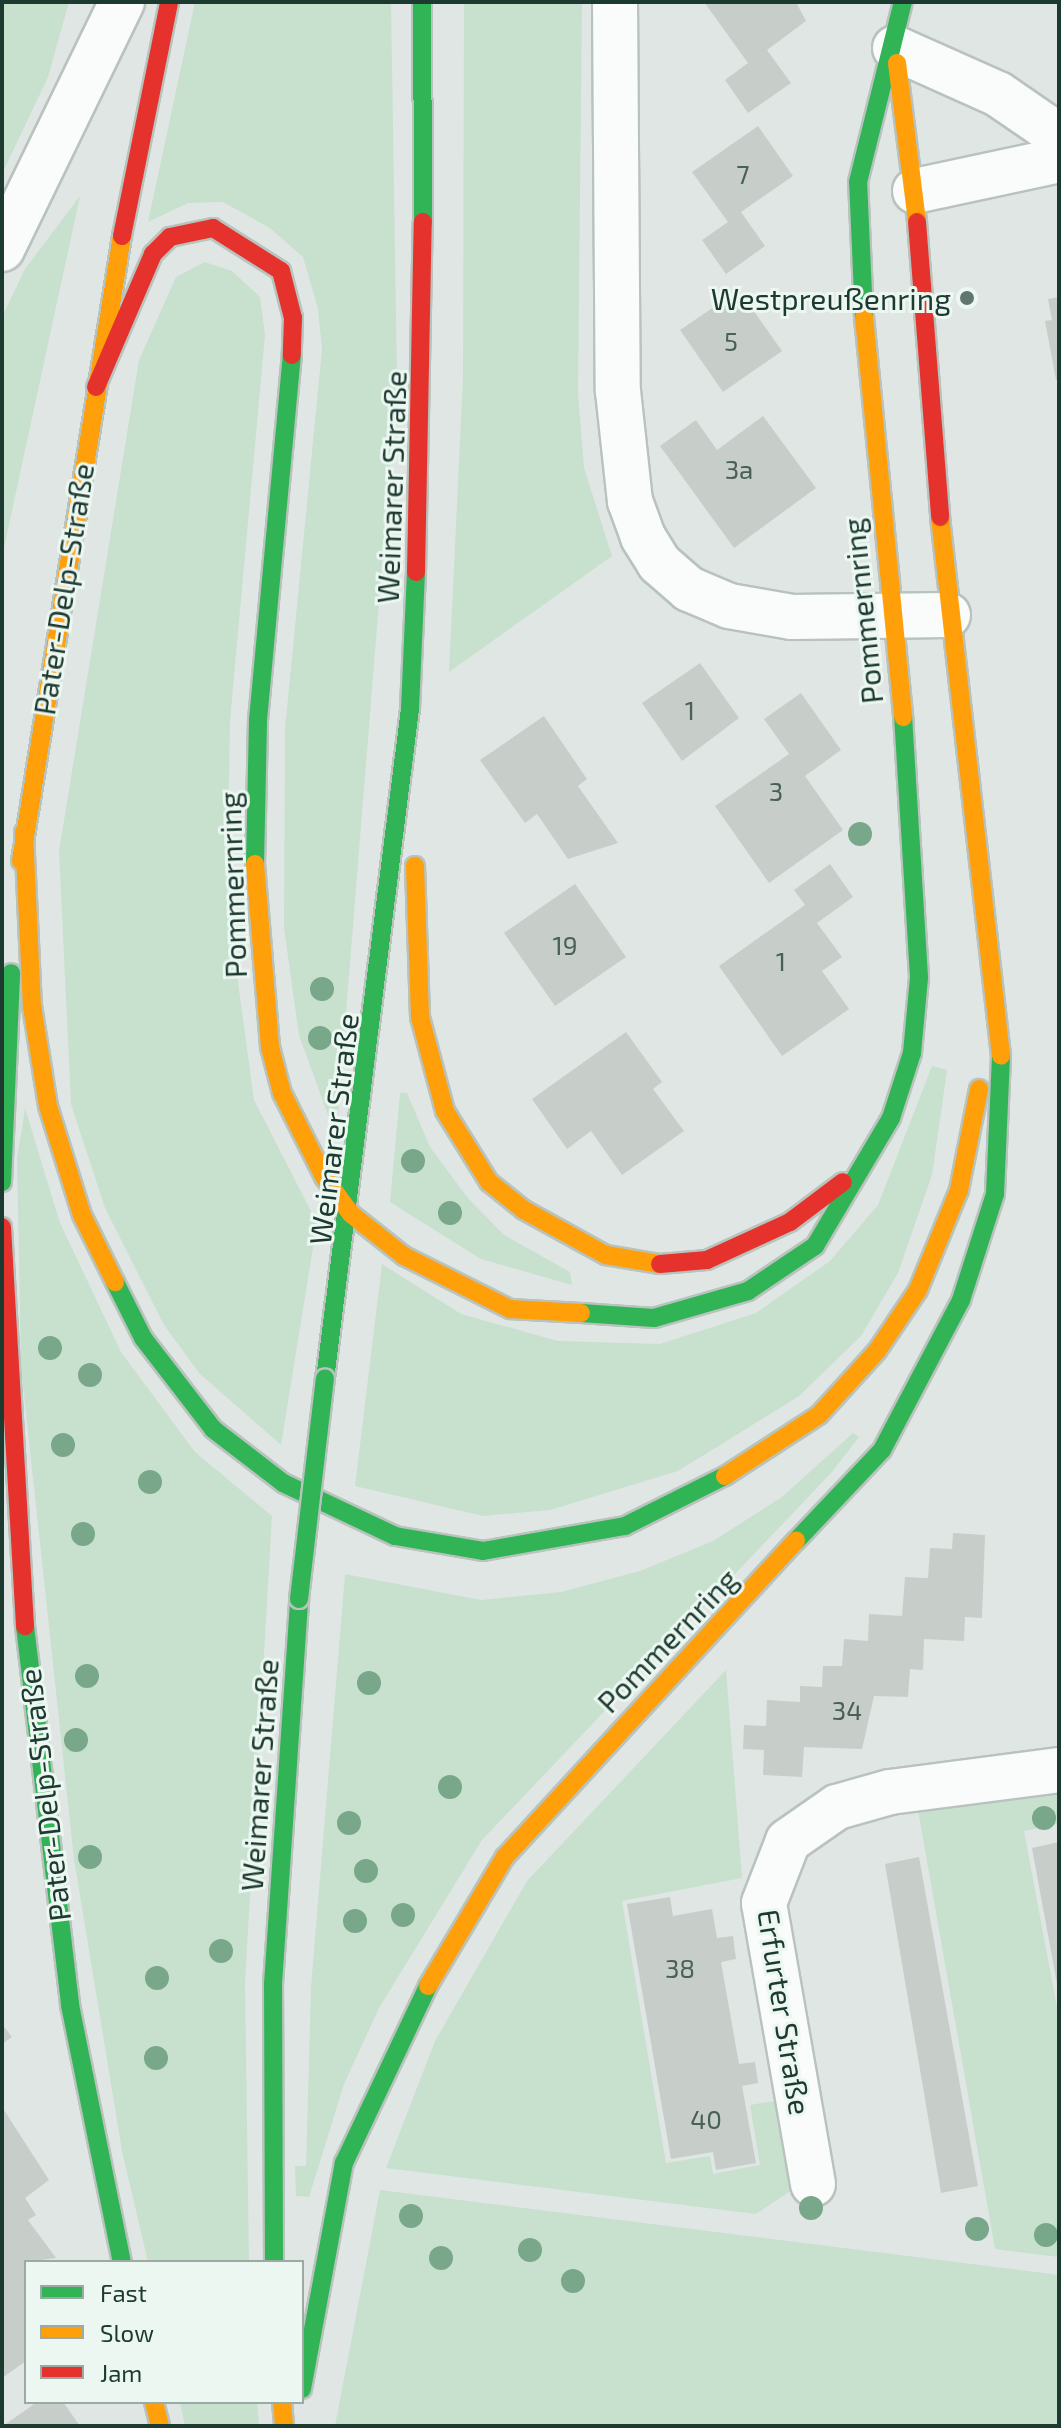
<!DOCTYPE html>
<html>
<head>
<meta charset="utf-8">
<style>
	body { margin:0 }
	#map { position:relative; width:1061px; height:2428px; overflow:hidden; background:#e0e6e3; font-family:"Exo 2",sans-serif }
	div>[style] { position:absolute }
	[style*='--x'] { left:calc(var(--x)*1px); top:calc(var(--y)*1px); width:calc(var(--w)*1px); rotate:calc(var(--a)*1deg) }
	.green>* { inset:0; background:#c7e1ce }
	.building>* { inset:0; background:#c7ceca }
	.roads { filter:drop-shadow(2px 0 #b9c3be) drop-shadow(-2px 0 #b9c3be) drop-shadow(0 2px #b9c3be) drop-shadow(0 -2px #b9c3be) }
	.street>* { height:44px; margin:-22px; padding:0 22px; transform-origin:22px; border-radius:22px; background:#fafbfb }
	.fast>* { height:18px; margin:-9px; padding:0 9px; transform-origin:9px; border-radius:9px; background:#30b455 }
	.slow>* { height:18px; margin:-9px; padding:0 9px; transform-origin:9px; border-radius:9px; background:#ff9f0a }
	.jam>* { height:18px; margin:-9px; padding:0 9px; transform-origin:9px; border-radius:9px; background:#e5322d }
	.bridges { filter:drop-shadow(2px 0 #b9c3be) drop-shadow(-2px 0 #b9c3be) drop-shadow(0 2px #b9c3be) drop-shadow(0 -2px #b9c3be) }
	.fast-bridge>* { height:18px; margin:-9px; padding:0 9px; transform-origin:9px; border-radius:9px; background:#30b455 }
	.trees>* { width:24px; height:24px; margin:-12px; border-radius:50%; background:#79a789 }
	.dots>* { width:22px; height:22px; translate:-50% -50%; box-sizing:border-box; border:4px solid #ecf7f1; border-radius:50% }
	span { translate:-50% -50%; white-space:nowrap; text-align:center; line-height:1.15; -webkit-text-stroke:6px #ecf7f1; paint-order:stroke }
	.number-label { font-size:26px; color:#486058 }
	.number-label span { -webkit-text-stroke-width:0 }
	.poi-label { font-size:30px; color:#1d3a31 }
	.right { translate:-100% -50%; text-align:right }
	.street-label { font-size:30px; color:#1d3a31 }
	.frame { position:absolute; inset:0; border:4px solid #1d3a31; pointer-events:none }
	.legend { position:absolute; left:24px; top:2260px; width:280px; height:144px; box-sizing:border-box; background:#ecf7f1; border:2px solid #99aba4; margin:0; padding:10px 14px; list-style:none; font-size:24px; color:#1d3a31 }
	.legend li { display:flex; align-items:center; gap:16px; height:40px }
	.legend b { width:40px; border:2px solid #99aba4 }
</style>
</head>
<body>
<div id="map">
	<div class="green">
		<i style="clip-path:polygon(2px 2px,69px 2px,48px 77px,2px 174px)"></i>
		<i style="clip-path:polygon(195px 2px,391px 2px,397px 378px,336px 1137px,299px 1035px,284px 928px,285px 729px,322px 349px,318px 309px,303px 257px,270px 228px,223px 202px,188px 203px,148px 222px)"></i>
		<i style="clip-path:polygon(464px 2px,582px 2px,578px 393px,584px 468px,612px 556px,449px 672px,463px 377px)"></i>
		<i style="clip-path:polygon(80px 196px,2px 557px,2px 317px,25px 269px)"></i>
		<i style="clip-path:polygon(205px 262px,232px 271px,260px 297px,265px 335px,230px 721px,227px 901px,254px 1100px,317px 1223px,281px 1445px,200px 1374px,164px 1325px,105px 1208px,71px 1104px,59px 851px,139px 360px,176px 277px)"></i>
		<i style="clip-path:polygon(932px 1066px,947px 1070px,932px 1175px,898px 1273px,861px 1336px,799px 1396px,678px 1471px,550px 1510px,483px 1516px,355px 1486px,382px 1264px,461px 1314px,558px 1341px,660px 1344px,756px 1313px,830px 1261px,878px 1205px)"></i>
		<i style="clip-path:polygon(400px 1093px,407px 1093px,430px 1147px,467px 1197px,504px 1235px,570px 1272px,572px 1285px,481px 1259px,390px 1202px)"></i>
		<i style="clip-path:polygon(25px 1108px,60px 1223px,121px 1352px,195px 1452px,272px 1516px,245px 1982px,249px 2262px,148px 2262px,122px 2151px,74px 1859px,21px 1367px,17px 1159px)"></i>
		<i style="clip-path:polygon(853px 1433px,859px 1437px,832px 1472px,482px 1840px,379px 2008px,344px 2084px,309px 2197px,296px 2196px,295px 2166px,306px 2166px,311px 1987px,345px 1574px,481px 1600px,561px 1592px,640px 1571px,713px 1541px,782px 1497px)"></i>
		<i style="clip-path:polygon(726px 1670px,742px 1878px,622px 1901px,666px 2163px,710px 2156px,713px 2174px,760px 2165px,750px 2105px,785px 2099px,801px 2184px,756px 2214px,386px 2168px,435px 2041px,527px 1881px)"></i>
		<i style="clip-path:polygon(1059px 1789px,1059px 1824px,1024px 1831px,1059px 2018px,1059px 2257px,995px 2249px,918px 1810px)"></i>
		<i style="clip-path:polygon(380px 2190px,1059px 2275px,1059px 2426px,335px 2426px)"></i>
		<i style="clip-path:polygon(180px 2402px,257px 2402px,259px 2426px,185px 2426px)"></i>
	</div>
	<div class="building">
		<i style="clip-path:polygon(704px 2px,796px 2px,806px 21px,767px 50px,791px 83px,748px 113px,725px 80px,748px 63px)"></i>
		<i style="clip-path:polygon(758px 126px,793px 176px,741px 212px,765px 246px,726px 274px,702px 240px,728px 222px,692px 172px)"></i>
		<i style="clip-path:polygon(739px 290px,782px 351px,723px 392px,680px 330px)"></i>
		<i style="clip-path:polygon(1059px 297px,1059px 380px,1056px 380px,1045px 321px,1052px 320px,1048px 299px)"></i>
		<i style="clip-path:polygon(763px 416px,816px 488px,734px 548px,660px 446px,696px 420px,717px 450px)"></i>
		<i style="clip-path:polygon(700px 663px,739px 718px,682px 761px,642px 703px)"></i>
		<i style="clip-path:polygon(801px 693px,841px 750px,805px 776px,843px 830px,769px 883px,715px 806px,789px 754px,764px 719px)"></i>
		<i style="clip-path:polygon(544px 716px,587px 779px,578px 786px,618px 843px,568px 859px,537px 814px,525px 823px,480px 760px)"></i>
		<i style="clip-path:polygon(830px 864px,853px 897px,817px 923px,842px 957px,822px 971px,849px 1009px,782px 1056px,719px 966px,805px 905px,794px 890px)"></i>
		<i style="clip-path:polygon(575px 884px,626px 957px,555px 1006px,504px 933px)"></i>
		<i style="clip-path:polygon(626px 1032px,662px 1082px,653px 1089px,684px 1131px,622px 1175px,591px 1131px,567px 1149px,532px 1099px)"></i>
		<i style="clip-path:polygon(953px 1533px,985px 1535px,982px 1618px,965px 1617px,964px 1641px,924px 1639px,923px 1670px,910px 1669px,908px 1697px,874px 1696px,862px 1749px,804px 1747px,802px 1777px,763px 1775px,764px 1750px,743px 1749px,744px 1725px,766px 1726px,767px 1700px,800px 1702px,800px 1686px,822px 1687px,823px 1666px,842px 1666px,844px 1639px,868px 1641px,869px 1614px,902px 1616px,905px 1577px,928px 1578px,930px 1548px,952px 1549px)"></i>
		<i style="clip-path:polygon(1059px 1842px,1059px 1984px,1057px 1984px,1032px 1848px)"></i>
		<i style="clip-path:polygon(919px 1857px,978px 2186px,941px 2193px,885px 1864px)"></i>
		<i style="clip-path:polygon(670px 1897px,673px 1916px,712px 1909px,717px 1938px,733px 1936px,736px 1959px,721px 1962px,739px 2064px,755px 2062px,758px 2083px,742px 2086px,756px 2163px,716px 2170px,713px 2152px,671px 2159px,627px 1904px)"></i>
		<i style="clip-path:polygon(2px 2024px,12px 2037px,2px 2044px)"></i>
		<i style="clip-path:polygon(2px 2107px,49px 2180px,25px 2198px,36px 2215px,28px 2220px,56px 2258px,26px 2262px,26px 2361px,2px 2378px)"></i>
		<i style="clip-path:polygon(37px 2402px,63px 2402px,80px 2426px,3px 2426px)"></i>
	</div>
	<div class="roads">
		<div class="street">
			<i style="--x:615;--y:2;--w:389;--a:89.6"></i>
			<i style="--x:618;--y:391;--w:111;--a:83.8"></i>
			<i style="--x:630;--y:501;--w:38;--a:70"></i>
			<i style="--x:643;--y:537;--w:31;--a:58"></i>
			<i style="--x:659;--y:563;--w:40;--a:41"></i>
			<i style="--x:689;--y:589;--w:43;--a:23"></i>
			<i style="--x:729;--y:606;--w:64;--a:9.9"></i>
			<i style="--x:792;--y:617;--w:156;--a:-0.7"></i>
			<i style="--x:895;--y:48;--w:113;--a:24.1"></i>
			<i style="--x:998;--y:94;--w:74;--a:34.5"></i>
			<i style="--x:915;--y:191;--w:147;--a:-12.1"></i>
			<i style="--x:2;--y:249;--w:275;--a:-64.1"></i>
			<i style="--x:813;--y:2184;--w:285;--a:-99.9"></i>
			<i style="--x:764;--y:1903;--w:66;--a:-68.8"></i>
			<i style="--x:788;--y:1841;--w:60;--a:-34.8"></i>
			<i style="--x:837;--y:1807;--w:55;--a:-15.8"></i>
			<i style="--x:890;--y:1792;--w:170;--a:-7.4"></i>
		</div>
		<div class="fast">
			<i style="--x:422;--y:2;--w:220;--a:89.7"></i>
			<i style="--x:864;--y:317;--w:135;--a:-92.5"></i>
			<i style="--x:858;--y:182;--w:186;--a:-76"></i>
			<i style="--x:255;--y:864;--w:144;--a:-88.8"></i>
			<i style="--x:258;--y:720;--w:367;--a:-84.7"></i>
			<i style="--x:2;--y:1182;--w:209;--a:-87.5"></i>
			<i style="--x:115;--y:1282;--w:63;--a:63.4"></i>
			<i style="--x:143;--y:1338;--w:115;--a:52.4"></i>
			<i style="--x:213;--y:1429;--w:88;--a:37.6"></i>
			<i style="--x:283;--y:1483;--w:124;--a:25.3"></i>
			<i style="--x:395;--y:1536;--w:89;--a:9.7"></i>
			<i style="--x:483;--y:1551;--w:144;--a:-10"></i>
			<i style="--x:625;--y:1526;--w:112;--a:-26.6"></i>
			<i style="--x:581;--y:1313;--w:73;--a:3.9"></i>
			<i style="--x:654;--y:1318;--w:98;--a:-16"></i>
			<i style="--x:748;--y:1291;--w:81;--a:-33.9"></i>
			<i style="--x:815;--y:1246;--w:149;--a:-59.3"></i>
			<i style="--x:891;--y:1118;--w:68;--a:-72.1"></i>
			<i style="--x:912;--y:1053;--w:76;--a:-84.7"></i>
			<i style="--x:919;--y:977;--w:260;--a:-93.5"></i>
			<i style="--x:325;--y:1379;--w:675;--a:-82.77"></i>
			<i style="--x:410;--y:709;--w:137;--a:-87.5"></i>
			<i style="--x:796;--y:1541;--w:125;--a:-46.6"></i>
			<i style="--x:882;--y:1450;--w:170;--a:-62.2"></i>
			<i style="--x:961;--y:1300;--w:111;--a:-72.2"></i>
			<i style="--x:995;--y:1194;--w:138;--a:-87.5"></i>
			<i style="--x:25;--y:1626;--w:382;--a:83.2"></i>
			<i style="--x:70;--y:2005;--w:262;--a:78.6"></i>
			<i style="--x:274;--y:2262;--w:278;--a:-90.2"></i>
			<i style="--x:273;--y:1984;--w:386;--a:-86.1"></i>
			<i style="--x:302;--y:2389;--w:230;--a:-79.5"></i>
			<i style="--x:344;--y:2163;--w:196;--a:-64.6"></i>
		</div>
		<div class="slow">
			<i style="--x:897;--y:63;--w:160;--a:82.8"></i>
			<i style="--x:864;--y:317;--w:402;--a:84.4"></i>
			<i style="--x:940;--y:517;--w:542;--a:83.54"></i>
			<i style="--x:24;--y:832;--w:174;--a:87.4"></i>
			<i style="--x:32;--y:1006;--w:101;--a:80.9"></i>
			<i style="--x:48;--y:1106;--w:114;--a:72.7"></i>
			<i style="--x:82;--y:1215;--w:75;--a:63.8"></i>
			<i style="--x:21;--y:861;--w:633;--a:-80.82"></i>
			<i style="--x:255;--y:864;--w:184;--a:85.3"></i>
			<i style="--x:270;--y:1047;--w:48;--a:75.4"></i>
			<i style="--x:282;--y:1093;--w:94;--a:63.4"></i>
			<i style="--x:324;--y:1177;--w:46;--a:53.9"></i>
			<i style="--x:351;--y:1214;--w:68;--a:38.4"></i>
			<i style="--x:404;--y:1256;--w:119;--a:26.6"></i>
			<i style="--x:510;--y:1309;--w:71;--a:3.2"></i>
			<i style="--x:415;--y:866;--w:151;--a:88.1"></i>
			<i style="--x:420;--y:1017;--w:97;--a:75.1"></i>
			<i style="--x:445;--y:1111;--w:84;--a:58.2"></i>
			<i style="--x:489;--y:1182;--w:45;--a:38.7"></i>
			<i style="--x:524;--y:1210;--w:94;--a:28.8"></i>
			<i style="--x:606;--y:1255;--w:55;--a:9.5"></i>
			<i style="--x:725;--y:1476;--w:112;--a:-33"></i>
			<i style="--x:819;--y:1415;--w:86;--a:-47.8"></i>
			<i style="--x:877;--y:1351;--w:73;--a:-56.1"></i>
			<i style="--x:918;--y:1290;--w:108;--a:-67.7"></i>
			<i style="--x:959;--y:1190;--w:103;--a:-78.8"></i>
			<i style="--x:428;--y:1986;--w:150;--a:-59.2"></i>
			<i style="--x:505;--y:1857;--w:430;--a:-47.4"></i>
			<i style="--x:154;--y:2402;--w:25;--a:76"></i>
			<i style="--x:282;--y:2402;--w:24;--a:85"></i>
		</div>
		<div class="jam">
			<i style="--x:917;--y:222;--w:296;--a:85.5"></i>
			<i style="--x:122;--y:236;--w:239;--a:-78.6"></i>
			<i style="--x:96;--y:387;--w:145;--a:-66.8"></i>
			<i style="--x:153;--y:254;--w:24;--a:-45"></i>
			<i style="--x:170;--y:237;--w:44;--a:-11.8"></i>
			<i style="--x:213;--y:228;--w:80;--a:32.3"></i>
			<i style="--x:281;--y:271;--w:49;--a:75.7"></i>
			<i style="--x:293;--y:318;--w:37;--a:92"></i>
			<i style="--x:416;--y:572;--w:350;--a:-88.9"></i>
			<i style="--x:2;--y:1227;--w:400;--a:86.7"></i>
			<i style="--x:660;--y:1264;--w:47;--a:-4.9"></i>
			<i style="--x:707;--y:1260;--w:91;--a:-24.6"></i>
			<i style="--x:790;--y:1222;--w:66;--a:-37"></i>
		</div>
	</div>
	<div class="bridges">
		<div class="fast-bridge">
			<i style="--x:299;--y:1599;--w:222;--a:-83.3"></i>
		</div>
	</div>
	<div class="trees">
		<i style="left:860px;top:834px"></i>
		<i style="left:322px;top:989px"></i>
		<i style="left:320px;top:1038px"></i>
		<i style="left:413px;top:1161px"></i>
		<i style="left:450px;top:1213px"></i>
		<i style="left:50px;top:1348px"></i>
		<i style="left:90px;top:1375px"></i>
		<i style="left:63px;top:1445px"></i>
		<i style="left:150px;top:1482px"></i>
		<i style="left:83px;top:1534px"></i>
		<i style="left:87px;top:1676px"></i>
		<i style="left:369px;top:1683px"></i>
		<i style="left:76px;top:1740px"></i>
		<i style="left:450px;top:1787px"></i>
		<i style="left:1044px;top:1818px"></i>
		<i style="left:349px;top:1823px"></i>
		<i style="left:90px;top:1857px"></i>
		<i style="left:366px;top:1871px"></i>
		<i style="left:403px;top:1915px"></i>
		<i style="left:355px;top:1921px"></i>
		<i style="left:221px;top:1951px"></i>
		<i style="left:157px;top:1978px"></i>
		<i style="left:156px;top:2058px"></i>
		<i style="left:811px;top:2208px"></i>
		<i style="left:411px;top:2216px"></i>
		<i style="left:977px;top:2229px"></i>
		<i style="left:1046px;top:2235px"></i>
		<i style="left:530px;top:2250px"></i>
		<i style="left:441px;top:2258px"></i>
		<i style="left:573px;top:2281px"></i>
	</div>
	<div class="dots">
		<i style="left:967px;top:298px;background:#61766f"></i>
	</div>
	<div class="number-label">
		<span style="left:743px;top:174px">7</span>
		<span style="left:731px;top:341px">5</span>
		<span style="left:739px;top:469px">3a</span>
		<span style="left:690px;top:710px">1</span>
		<span style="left:776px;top:791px">3</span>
		<span style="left:565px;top:945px">19</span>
		<span style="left:781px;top:961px">1</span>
		<span style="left:847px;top:1710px">34</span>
		<span style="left:680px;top:1968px">38</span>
		<span style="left:706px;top:2119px">40</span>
	</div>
	<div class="poi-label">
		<span class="right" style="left:951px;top:298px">Westpreußenring</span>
	</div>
	<div class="street-label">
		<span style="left:391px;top:487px;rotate:-88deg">Weimarer Straße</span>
		<span style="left:63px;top:589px;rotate:-81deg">Pater-Delp-Straße</span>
		<span style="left:862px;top:611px;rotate:-96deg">Pommernring</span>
		<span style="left:232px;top:885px;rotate:-92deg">Pommernring</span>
		<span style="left:333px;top:1129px;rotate:-83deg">Weimarer Straße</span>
		<span style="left:667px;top:1640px;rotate:-46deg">Pommernring</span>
		<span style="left:259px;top:1775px;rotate:-86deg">Weimarer Straße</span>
		<span style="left:44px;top:1795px;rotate:-97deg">Pater-Delp-Straße</span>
		<span style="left:785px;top:2012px;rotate:81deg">Erfurter Straße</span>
	</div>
	<div class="frame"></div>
	<ul class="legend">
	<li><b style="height:10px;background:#30b455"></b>Fast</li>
	<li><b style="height:10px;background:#ff9f0a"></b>Slow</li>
	<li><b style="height:10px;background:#e5322d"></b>Jam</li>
	</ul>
</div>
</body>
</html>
